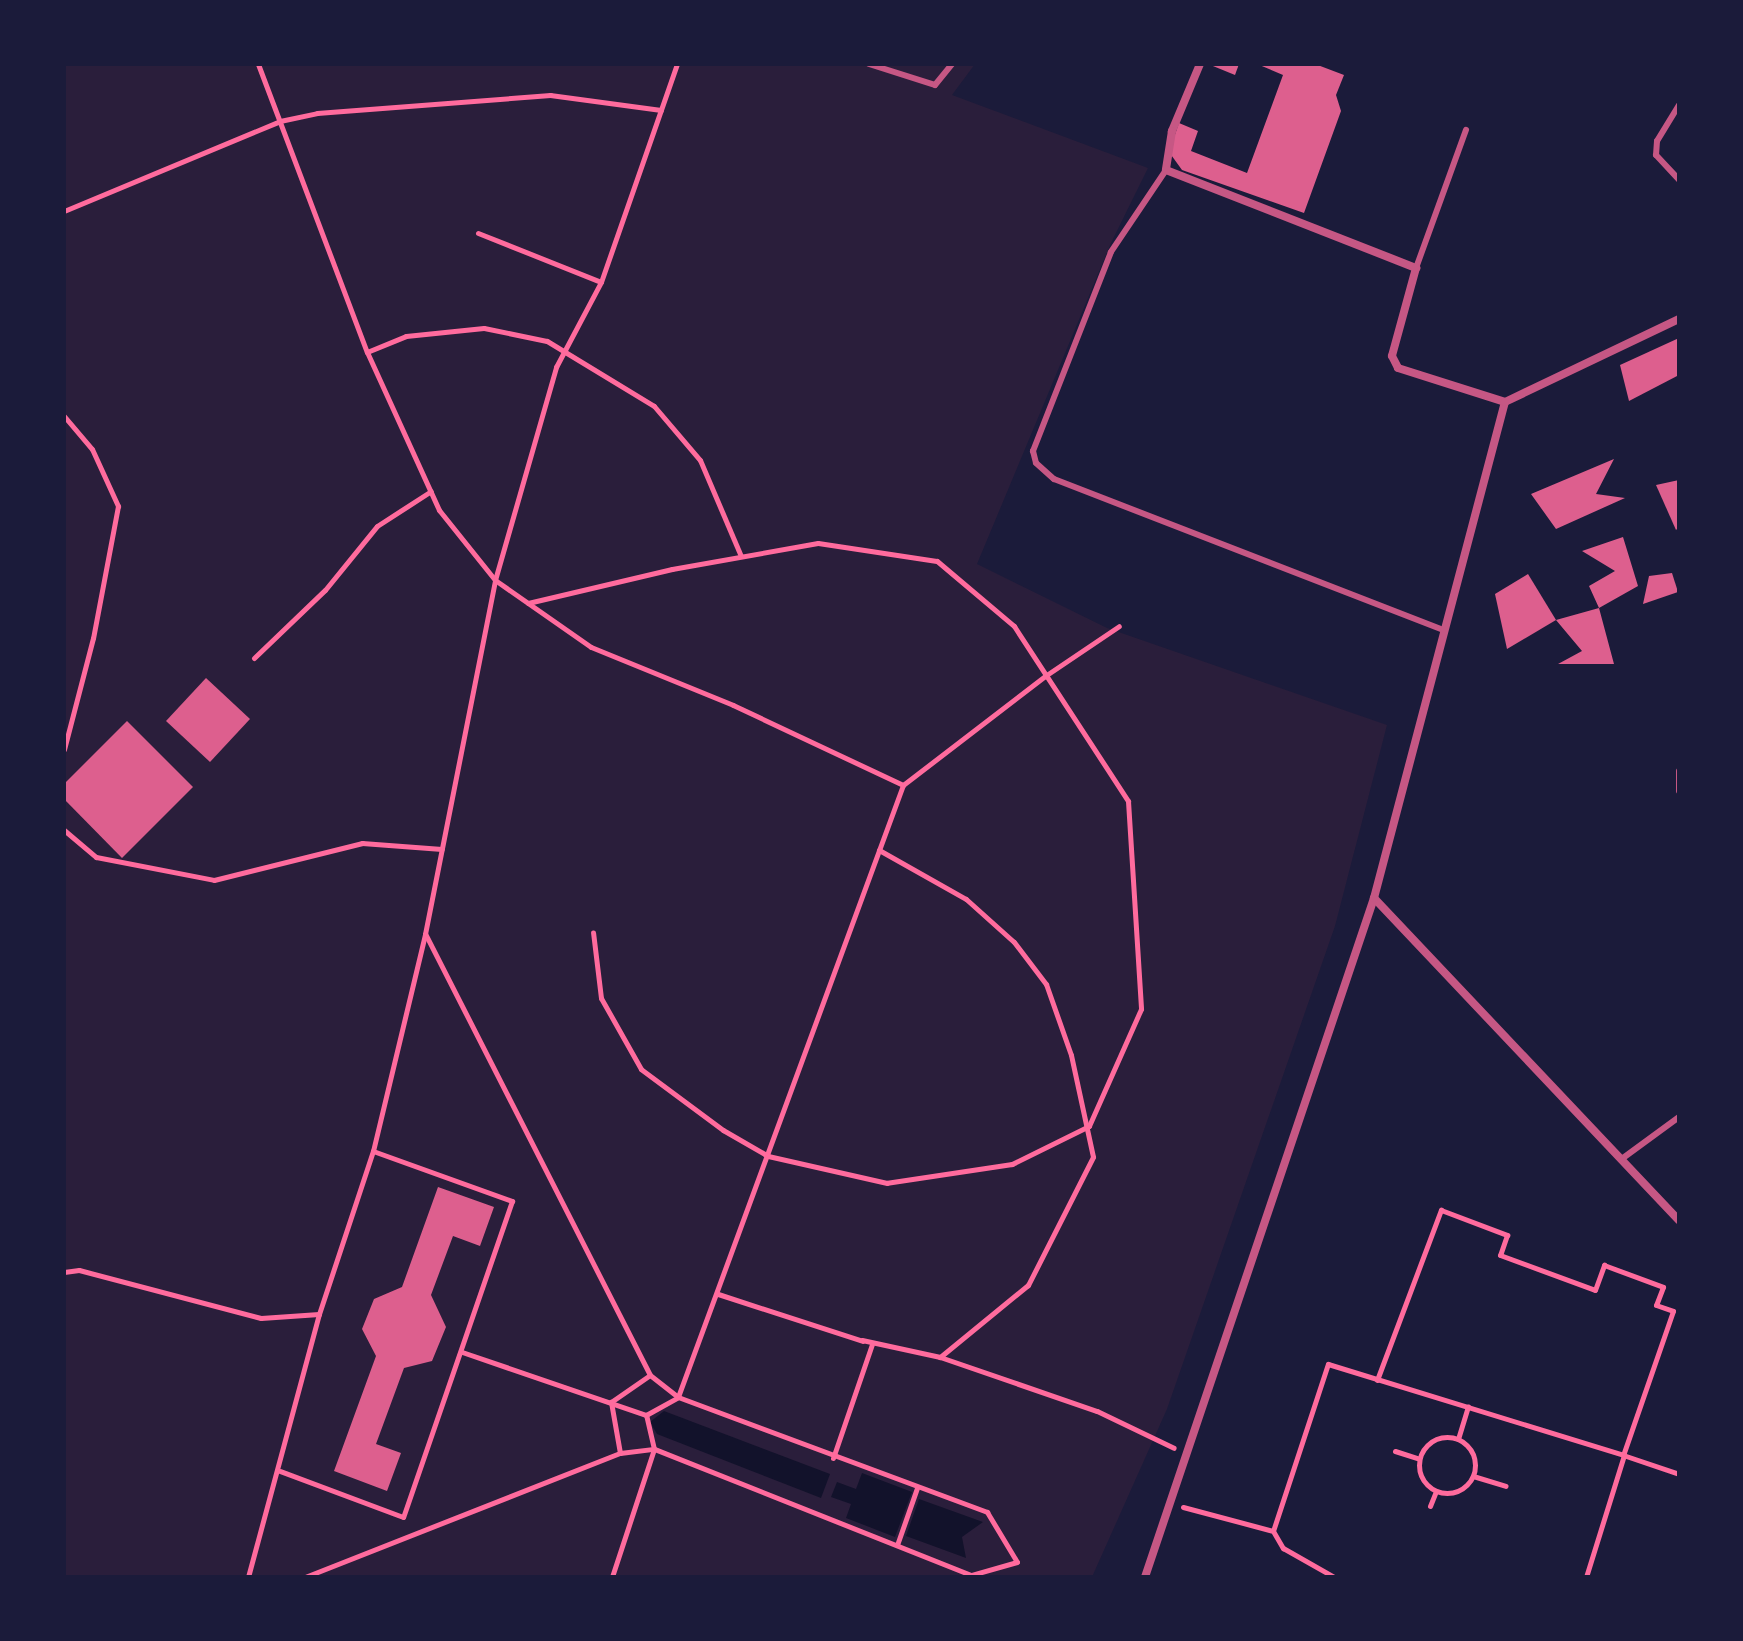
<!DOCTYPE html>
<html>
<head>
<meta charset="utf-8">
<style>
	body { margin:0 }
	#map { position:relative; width:1743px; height:1641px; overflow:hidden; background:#1b1b3a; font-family:"Nunito Sans",sans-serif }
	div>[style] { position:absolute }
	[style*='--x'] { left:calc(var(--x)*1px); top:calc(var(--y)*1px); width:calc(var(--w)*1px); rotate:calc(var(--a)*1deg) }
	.green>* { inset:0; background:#2a1e3b }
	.water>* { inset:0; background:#12122b }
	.building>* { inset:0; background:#dd5f8e }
	.path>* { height:5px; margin:-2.5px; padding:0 2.5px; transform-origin:2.5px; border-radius:2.5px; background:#ff6b9d }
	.path>.ring { margin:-2.5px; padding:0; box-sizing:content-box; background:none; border:5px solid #ff6b9d; border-radius:50% }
	.service>* { height:6px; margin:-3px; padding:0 3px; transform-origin:3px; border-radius:3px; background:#c65784 }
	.minor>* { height:8px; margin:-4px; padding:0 4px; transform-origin:4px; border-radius:4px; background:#c65784 }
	span { translate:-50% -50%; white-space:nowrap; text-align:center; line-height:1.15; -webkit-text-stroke:6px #1b1b3a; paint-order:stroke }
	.frame { position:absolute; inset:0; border:66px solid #1b1b3a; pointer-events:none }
</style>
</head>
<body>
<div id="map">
	<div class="green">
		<i style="clip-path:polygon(64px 64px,975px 64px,952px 95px,1148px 168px,1111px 243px,977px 564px,1107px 628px,1387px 725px,1335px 926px,1167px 1409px,1092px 1577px,64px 1577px)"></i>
	</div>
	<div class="water">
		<i style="clip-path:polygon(664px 1411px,830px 1474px,821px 1498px,657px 1434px,650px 1422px)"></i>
		<i style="clip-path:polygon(862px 1473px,912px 1492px,895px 1537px,846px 1518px,851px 1504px,831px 1497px,837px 1482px,856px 1489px)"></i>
		<i style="clip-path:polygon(919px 1499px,983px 1522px,962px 1537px,966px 1558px,906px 1536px)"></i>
	</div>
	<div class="building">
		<i style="clip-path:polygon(1208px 64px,1239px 64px,1235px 75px)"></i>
		<i style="clip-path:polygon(1257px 64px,1315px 64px,1344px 75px,1336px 95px,1341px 111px,1304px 213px,1182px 170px,1169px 152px,1179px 123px,1198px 131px,1191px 151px,1247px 173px,1283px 75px)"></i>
		<i style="clip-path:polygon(1679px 338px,1679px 375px,1629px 401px,1620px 365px)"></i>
		<i style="clip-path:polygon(1614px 459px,1596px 494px,1625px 498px,1556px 529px,1531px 494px)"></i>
		<i style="clip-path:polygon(1679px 480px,1679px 527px,1676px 530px,1656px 485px)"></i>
		<i style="clip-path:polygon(1623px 537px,1638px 586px,1599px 608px,1589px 586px,1615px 571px,1582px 551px)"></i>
		<i style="clip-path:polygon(1672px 573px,1678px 592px,1643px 604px,1649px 576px)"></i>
		<i style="clip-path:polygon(1528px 574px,1556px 620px,1507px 649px,1495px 594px)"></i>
		<i style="clip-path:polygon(1599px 608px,1614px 664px,1558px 664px,1582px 651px,1556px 620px)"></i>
		<i style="clip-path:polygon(206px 678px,250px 719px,210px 762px,166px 721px)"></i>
		<i style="clip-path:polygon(127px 721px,193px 787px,122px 858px,64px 799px,64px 784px)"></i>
		<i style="clip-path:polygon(438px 1187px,494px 1207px,480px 1246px,453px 1236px,431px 1295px,446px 1327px,432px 1361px,404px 1368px,376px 1444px,401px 1453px,387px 1491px,334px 1471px,376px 1356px,362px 1329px,374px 1299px,402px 1287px)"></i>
	</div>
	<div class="path">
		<i style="--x:258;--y:64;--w:308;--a:69.3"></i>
		<i style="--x:367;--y:352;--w:174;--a:65.5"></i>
		<i style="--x:439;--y:510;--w:90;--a:51.3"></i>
		<i style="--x:495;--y:580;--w:117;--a:34.9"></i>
		<i style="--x:591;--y:647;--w:153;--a:22.2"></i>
		<i style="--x:733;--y:705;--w:188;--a:25.2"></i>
		<i style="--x:903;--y:785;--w:652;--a:110.19"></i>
		<i style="--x:678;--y:1397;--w:330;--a:20.4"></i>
		<i style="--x:987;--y:1512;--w:58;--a:59"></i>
		<i style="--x:1017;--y:1562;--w:48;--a:164.2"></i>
		<i style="--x:971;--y:1575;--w:341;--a:-158.3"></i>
		<i style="--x:654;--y:1449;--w:35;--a:-103"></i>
		<i style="--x:646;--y:1415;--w:37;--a:-29"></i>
		<i style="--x:678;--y:1397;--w:36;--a:-142"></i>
		<i style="--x:650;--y:1375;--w:495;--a:-117"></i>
		<i style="--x:64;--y:211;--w:234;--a:-22.6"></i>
		<i style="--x:280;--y:121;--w:38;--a:-12"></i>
		<i style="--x:317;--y:113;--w:234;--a:-4.4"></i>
		<i style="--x:550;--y:95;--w:112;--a:7.7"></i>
		<i style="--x:478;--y:233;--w:132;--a:21.7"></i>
		<i style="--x:367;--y:352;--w:42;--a:-22.3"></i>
		<i style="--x:406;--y:336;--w:78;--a:-5.9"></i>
		<i style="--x:484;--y:328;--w:64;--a:11.7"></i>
		<i style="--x:547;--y:341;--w:125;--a:31.3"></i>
		<i style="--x:654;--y:406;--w:71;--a:49.6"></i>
		<i style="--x:700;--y:460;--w:104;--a:66.9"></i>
		<i style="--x:64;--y:416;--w:43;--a:49.7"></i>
		<i style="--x:92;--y:449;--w:63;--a:65.5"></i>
		<i style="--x:118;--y:506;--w:134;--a:100.7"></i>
		<i style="--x:93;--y:638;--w:115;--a:104.6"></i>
		<i style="--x:528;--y:603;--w:148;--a:-13.3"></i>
		<i style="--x:672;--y:569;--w:148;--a:-10.1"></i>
		<i style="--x:818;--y:543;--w:120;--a:8.6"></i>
		<i style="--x:937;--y:561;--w:101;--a:40.2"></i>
		<i style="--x:1014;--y:626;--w:209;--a:56.9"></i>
		<i style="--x:1128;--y:801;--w:208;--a:86.4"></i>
		<i style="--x:1141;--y:1009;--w:128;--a:114"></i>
		<i style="--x:1089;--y:1126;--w:86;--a:153.7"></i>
		<i style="--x:1012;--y:1164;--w:126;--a:171.4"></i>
		<i style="--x:887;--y:1183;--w:122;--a:-167.2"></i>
		<i style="--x:768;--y:1156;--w:52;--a:-150"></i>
		<i style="--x:723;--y:1130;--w:102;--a:-143.4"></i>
		<i style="--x:641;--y:1069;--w:81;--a:-119.4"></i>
		<i style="--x:601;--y:998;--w:66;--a:-96.9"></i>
		<i style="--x:254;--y:658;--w:98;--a:-43.8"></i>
		<i style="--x:325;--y:590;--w:82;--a:-50.9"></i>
		<i style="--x:377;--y:526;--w:64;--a:-32.9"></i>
		<i style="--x:903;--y:785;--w:179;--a:-37.5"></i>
		<i style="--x:1045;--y:676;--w:89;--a:-34"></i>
		<i style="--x:64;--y:830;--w:42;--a:40.2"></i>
		<i style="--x:96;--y:857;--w:120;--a:11"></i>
		<i style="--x:214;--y:880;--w:153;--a:-14"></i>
		<i style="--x:362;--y:843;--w:80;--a:4.3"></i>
		<i style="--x:879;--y:850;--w:100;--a:29.4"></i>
		<i style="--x:966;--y:899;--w:64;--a:41.9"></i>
		<i style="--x:1014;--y:942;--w:53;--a:52.7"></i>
		<i style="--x:1046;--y:984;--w:75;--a:70.6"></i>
		<i style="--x:1071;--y:1055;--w:104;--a:77.8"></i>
		<i style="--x:1093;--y:1157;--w:144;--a:116.9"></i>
		<i style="--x:1028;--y:1285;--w:114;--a:140.7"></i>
		<i style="--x:373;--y:1151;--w:223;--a:-76.5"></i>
		<i style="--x:425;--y:934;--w:361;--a:-78.8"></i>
		<i style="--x:495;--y:580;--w:222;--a:-74"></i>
		<i style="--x:556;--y:367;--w:96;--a:-62.1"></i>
		<i style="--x:601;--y:282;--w:231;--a:-70.8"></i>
		<i style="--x:64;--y:1272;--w:15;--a:-8"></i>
		<i style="--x:79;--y:1270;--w:188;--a:14.8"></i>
		<i style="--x:261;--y:1318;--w:58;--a:-3.9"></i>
		<i style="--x:718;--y:1294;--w:152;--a:18"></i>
		<i style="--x:862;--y:1340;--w:80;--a:12.3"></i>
		<i style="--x:940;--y:1357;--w:166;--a:19"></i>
		<i style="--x:1097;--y:1411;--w:85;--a:25.7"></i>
		<i style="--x:462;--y:1352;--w:194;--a:18.9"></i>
		<i style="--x:1377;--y:1380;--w:182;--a:-69.4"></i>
		<i style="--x:1441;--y:1210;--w:71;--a:20.7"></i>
		<i style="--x:1507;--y:1235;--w:21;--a:109"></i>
		<i style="--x:1500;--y:1255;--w:101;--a:20.2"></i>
		<i style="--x:1595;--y:1290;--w:27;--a:-70"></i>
		<i style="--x:1604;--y:1265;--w:63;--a:20.4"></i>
		<i style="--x:1663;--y:1287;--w:19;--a:111"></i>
		<i style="--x:1656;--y:1305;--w:18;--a:19"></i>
		<i style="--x:1673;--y:1311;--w:152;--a:109.1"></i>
		<i style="--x:1623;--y:1455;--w:59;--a:18.7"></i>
		<i class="ring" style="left:1419px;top:1437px;width:51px;height:51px"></i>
		<i style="--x:1458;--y:1439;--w:34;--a:-73"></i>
		<i style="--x:1395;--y:1451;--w:25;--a:18"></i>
		<i style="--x:620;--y:1453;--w:52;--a:-100"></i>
		<i style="--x:611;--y:1402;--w:47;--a:-34.7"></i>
		<i style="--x:833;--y:1458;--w:120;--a:-71.1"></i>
		<i style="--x:1473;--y:1476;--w:34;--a:17"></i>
		<i style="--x:1430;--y:1506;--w:16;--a:-68"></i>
		<i style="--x:1183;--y:1507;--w:93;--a:14.9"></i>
		<i style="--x:1273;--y:1531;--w:20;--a:60"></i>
		<i style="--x:1283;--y:1548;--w:59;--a:29.6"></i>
		<i style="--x:1273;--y:1531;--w:176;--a:-71.8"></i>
		<i style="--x:1328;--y:1364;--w:310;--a:17.1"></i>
		<i style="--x:1624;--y:1455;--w:128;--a:107.3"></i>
		<i style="--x:897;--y:1545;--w:60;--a:-70.7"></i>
		<i style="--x:248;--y:1577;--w:272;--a:-74.9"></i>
		<i style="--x:319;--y:1314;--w:172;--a:-71.7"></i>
		<i style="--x:373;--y:1151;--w:148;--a:19.8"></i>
		<i style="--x:512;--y:1201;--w:334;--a:109"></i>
		<i style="--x:403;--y:1517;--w:131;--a:-159.5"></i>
		<i style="--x:305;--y:1577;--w:339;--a:-21.5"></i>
		<i style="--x:620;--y:1453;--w:34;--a:-7"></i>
		<i style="--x:654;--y:1449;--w:135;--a:108.2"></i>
	</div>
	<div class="service">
		<i style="--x:869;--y:64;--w:69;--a:17.7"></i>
		<i style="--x:935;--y:85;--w:27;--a:-51"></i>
		<i style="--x:1679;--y:105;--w:42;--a:121.4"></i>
		<i style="--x:1657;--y:141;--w:14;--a:94"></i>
		<i style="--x:1656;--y:155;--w:34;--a:47"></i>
		<i style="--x:1166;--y:170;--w:99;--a:123.9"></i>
		<i style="--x:1111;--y:252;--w:214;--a:111.4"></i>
		<i style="--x:1033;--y:451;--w:12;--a:76"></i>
		<i style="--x:1036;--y:463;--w:24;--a:42"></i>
		<i style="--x:1054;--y:479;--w:417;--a:21.2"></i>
		<i style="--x:1416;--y:268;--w:147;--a:-70.1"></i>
		<i style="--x:1679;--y:771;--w:20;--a:90"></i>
		<i style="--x:1623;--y:1158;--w:69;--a:-36.2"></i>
	</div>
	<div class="minor">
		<i style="--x:1200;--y:64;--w:73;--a:112.7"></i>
		<i style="--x:1172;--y:131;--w:39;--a:99"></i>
		<i style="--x:1166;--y:170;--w:269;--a:21.4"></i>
		<i style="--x:1416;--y:268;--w:91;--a:105.3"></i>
		<i style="--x:1392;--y:356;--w:13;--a:63"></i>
		<i style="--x:1398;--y:368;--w:112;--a:17.6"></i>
		<i style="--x:1374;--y:898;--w:444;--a:46.6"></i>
		<i style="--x:1145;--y:1577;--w:717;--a:-71.36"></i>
		<i style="--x:1374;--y:898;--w:513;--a:-75.21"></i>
		<i style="--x:1505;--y:402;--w:193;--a:-25.5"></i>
	</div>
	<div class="frame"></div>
</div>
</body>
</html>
